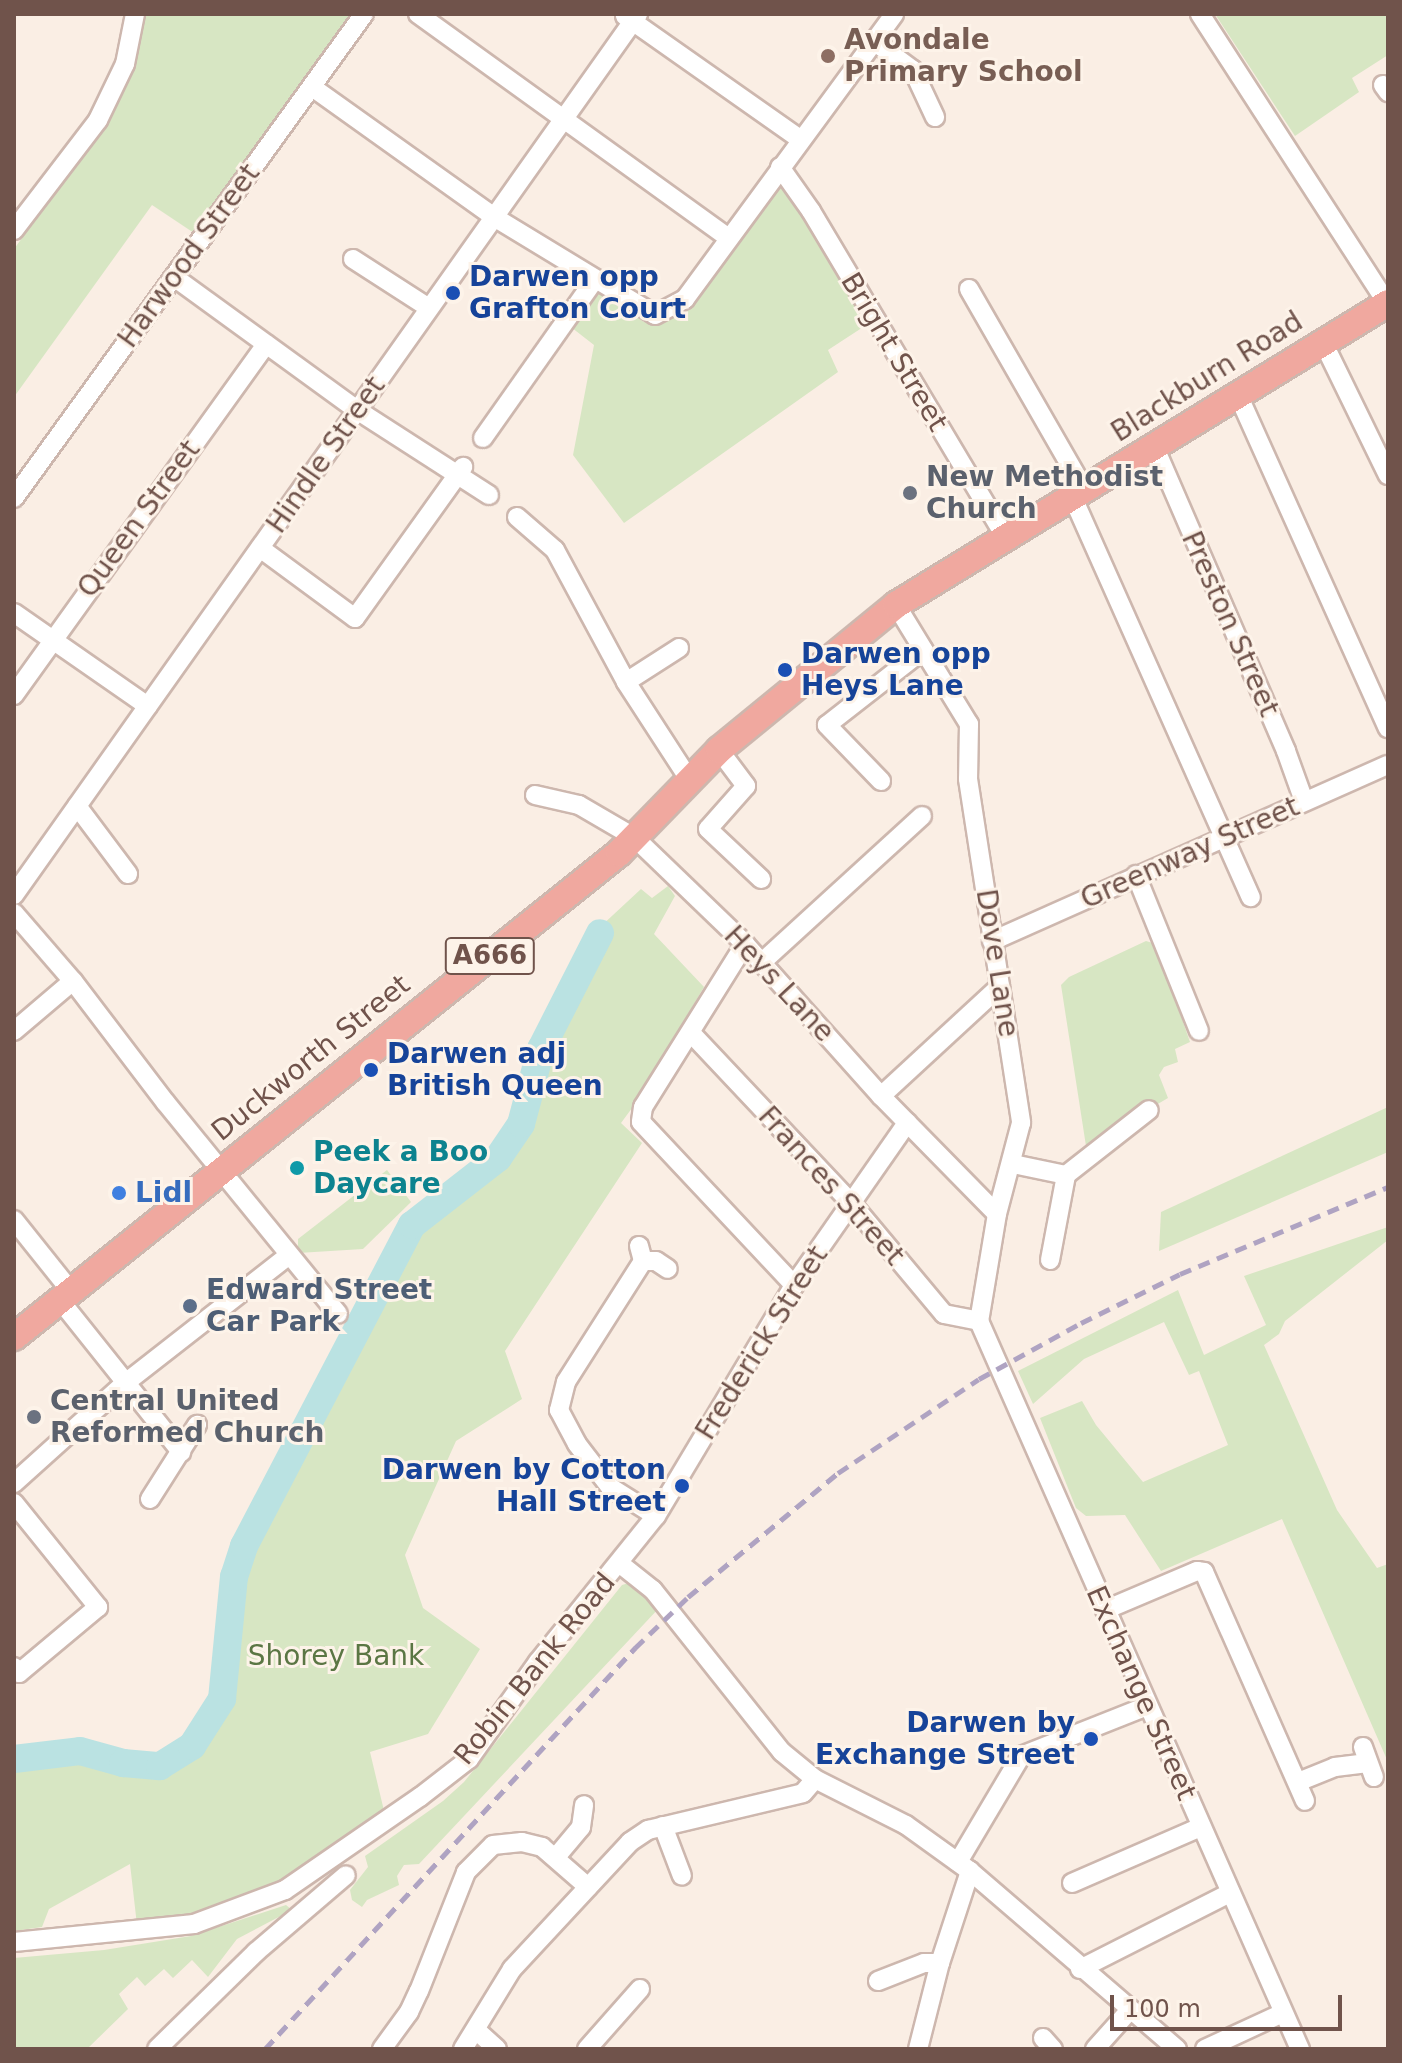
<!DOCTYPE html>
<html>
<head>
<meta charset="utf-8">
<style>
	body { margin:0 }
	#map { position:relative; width:1402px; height:2063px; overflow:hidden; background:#faeee4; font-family:"DejaVu Sans",sans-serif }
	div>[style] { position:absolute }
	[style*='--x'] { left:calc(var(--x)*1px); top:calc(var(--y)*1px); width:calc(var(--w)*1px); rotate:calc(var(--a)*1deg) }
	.green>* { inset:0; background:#d7e6c3 }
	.river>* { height:28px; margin:-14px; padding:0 14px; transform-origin:14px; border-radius:14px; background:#bae2e2 }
	.roads { filter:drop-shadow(2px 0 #cdb7ae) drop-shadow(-2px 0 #cdb7ae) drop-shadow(0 2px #cdb7ae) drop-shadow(0 -2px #cdb7ae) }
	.minor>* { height:18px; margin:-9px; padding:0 9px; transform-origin:9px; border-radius:9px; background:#fff }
	.highway>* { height:26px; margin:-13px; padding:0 13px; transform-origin:13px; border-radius:13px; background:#f0a89f }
	.rail>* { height:5px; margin-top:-2.5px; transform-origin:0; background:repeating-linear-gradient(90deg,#afa3c2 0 12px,transparent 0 20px) }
	.dots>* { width:22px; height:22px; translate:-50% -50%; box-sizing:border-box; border:4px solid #fdf3e9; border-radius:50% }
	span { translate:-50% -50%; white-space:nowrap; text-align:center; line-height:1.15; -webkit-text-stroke:6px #fdf3e9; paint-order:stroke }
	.shield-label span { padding:2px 6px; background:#fdf3e9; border:2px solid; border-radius:6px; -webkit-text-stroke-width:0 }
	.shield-label { font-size:26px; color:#70534b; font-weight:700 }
	.education-label { font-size:28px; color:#785e54; font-weight:700 }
	.left { translate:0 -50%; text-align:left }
	.street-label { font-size:28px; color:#70534b }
	.transit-label { font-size:28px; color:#164399; font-weight:700 }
	.right { translate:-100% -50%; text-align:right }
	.worship-label { font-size:28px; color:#5b616d; font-weight:700 }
	.culture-label { font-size:28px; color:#0d838f; font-weight:700 }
	.shop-label { font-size:28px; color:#366cbe; font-weight:700 }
	.service-label { font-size:28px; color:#4e5e75; font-weight:700 }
	.park-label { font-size:28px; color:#5b7644 }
	.frame { position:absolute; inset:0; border:16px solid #70534b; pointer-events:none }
	.scale { position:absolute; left:1110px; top:1995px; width:232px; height:36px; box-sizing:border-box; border:4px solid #70534b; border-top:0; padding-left:10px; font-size:24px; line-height:28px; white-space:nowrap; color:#70534b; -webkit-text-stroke:6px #fdf3e9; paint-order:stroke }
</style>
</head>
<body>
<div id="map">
	<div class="green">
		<i style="clip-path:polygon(146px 14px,353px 14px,197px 235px,152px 205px,14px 397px,14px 249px,88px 148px,125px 89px)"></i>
		<i style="clip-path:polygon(1215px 14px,1388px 14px,1388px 55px,1352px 78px,1359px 92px,1295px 136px)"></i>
		<i style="clip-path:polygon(780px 167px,874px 320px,828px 350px,838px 372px,624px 523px,573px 455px,594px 345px,567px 324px,596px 289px,644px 322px,685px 299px)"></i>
		<i style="clip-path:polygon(668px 886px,675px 896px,654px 934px,704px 987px,635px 1104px,621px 1123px,642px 1143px,505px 1351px,522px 1399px,456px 1441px,405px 1555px,423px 1608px,480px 1649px,428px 1734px,370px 1752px,385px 1815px,284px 1888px,191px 1920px,137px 1925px,130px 1864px,49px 1909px,42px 1927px,14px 1931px,14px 1768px,56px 1759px,69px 1760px,64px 1757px,162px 1771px,195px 1749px,225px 1703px,236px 1641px,241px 1575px,413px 1230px,506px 1158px,522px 1133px,550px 1046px,606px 940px,599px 928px,641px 889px,652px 898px)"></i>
		<i style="clip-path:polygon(1146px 941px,1156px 944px,1190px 1042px,1175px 1049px,1178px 1062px,1164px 1067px,1159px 1075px,1168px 1098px,1086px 1146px,1061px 985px,1069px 977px)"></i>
		<i style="clip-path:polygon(1388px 1107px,1388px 1152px,1159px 1251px,1161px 1212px)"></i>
		<i style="clip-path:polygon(387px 1170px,411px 1202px,363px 1249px,298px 1253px,298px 1239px)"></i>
		<i style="clip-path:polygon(1388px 1227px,1388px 1240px,1285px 1321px,1279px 1334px,1264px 1345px,1337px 1510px,1377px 1568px,1388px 1564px,1388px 1762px,1282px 1519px,1161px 1571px,1125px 1515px,1086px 1516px,1076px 1508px,1040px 1418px,1082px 1401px,1096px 1425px,1143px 1482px,1228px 1445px,1199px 1371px,1189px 1375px,1164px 1322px,1084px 1359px,1033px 1404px,1018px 1371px,1178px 1290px,1204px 1355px,1266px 1325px,1244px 1276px)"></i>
		<i style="clip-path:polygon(632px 1582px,660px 1607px,419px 1864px,404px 1865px,397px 1876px,399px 1885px,367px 1900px,362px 1907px,352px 1900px,350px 1890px,368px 1867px,365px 1856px,443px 1801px,464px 1782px,622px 1585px)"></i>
		<i style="clip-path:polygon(286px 1905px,292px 1910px,237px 1939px,208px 1977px,192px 1960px,173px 1978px,164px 1969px,145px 1986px,137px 1977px,119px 1994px,128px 2009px,87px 2049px,14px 2049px,14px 1958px,104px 1950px,191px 1936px)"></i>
	</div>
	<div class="river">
		<i style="--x:14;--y:1759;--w:66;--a:-6.9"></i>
		<i style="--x:80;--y:1751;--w:45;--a:15.6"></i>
		<i style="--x:123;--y:1763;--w:37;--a:5"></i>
		<i style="--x:160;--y:1766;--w:38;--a:-32"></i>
		<i style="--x:192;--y:1746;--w:56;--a:-57.4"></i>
		<i style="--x:222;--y:1699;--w:123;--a:-84.4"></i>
		<i style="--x:234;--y:1577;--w:33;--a:-72"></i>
		<i style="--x:244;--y:1546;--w:362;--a:-62.4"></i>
		<i style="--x:412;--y:1225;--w:109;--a:-37.9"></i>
		<i style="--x:498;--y:1158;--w:41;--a:-55.9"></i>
		<i style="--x:521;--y:1124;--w:78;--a:-75.1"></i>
		<i style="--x:541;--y:1049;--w:130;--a:-63"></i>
	</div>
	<div class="roads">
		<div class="minor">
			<i style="--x:418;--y:14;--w:383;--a:35.8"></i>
			<i style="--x:1200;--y:14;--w:344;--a:57.1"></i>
			<i style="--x:625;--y:16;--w:214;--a:35.1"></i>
			<i style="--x:875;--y:42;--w:47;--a:36.4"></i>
			<i style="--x:913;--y:70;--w:52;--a:64.9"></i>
			<i style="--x:1383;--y:85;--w:9;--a:54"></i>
			<i style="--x:312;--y:87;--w:224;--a:35.5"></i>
			<i style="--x:494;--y:217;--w:188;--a:31.3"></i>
			<i style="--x:655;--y:315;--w:34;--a:-28"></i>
			<i style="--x:685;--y:299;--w:353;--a:-53.7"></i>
			<i style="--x:780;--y:167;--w:54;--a:54.8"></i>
			<i style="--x:811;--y:211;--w:381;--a:59.2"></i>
			<i style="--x:14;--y:230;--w:138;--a:-52.6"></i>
			<i style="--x:98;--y:120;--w:62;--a:-64.3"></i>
			<i style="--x:125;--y:64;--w:51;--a:-78.7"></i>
			<i style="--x:353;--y:259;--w:90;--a:32.8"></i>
			<i style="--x:174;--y:277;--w:226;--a:36"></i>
			<i style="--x:357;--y:410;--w:157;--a:32.8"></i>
			<i style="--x:969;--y:289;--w:233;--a:60.1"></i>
			<i style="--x:1323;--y:342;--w:148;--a:64"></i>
			<i style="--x:1239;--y:397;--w:363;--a:65.8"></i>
			<i style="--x:483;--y:438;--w:194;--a:-54.8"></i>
			<i style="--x:1155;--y:448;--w:330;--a:66.6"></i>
			<i style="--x:1286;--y:751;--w:53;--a:70.2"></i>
			<i style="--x:14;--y:498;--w:597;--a:-54.13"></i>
			<i style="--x:1073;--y:498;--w:437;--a:66"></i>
			<i style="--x:517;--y:517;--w:50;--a:41"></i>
			<i style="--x:555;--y:550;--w:150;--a:61.7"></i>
			<i style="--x:626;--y:682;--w:116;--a:57"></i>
			<i style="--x:260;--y:548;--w:118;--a:36.4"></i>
			<i style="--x:355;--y:618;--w:186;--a:-54.4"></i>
			<i style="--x:896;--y:605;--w:140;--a:58.5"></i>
			<i style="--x:969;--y:724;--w:55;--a:91"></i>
			<i style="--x:968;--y:779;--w:348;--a:81.2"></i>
			<i style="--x:1021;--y:1123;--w:94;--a:104.8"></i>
			<i style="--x:997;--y:1214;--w:109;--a:99.5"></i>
			<i style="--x:979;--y:1321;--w:796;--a:66.21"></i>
			<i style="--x:14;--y:613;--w:163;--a:34.8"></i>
			<i style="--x:626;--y:682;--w:63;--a:-32.7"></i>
			<i style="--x:14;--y:695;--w:432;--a:-54.3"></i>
			<i style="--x:719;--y:750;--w:45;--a:53.1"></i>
			<i style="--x:746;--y:786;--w:57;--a:131.5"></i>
			<i style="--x:708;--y:829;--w:73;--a:43.3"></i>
			<i style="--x:881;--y:781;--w:78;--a:-134"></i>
			<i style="--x:827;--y:725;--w:122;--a:-38"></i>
			<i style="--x:535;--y:795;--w:45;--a:12.8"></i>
			<i style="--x:579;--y:805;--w:64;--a:30.2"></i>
			<i style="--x:634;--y:837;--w:154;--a:43.9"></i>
			<i style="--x:745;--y:944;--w:204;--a:48.2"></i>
			<i style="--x:881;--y:1096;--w:165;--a:45.5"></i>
			<i style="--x:77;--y:806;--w:85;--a:53.1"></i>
			<i style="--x:1136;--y:875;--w:168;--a:68"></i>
			<i style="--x:14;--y:895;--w:1080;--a:-54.69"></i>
			<i style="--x:14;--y:913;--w:90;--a:49.1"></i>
			<i style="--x:73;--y:981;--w:153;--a:52.7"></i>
			<i style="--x:166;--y:1103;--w:272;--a:50.8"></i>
			<i style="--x:992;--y:941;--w:433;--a:-24"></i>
			<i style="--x:745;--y:944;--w:192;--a:122"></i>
			<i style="--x:643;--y:1107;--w:15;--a:98"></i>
			<i style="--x:641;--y:1122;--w:224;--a:46.8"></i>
			<i style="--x:761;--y:963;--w:218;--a:-42.4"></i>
			<i style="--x:14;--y:1031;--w:77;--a:-40.3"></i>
			<i style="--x:691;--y:1033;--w:235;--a:46.7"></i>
			<i style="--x:852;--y:1204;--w:143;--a:50.1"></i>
			<i style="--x:944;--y:1314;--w:36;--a:11"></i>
			<i style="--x:881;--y:1096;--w:162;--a:-42.7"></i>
			<i style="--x:1013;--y:1164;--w:54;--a:11.7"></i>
			<i style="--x:1066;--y:1175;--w:105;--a:-38.1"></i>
			<i style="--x:14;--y:1220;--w:90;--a:51.3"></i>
			<i style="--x:639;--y:1246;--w:16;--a:75"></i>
			<i style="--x:643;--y:1261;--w:143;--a:122.5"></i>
			<i style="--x:566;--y:1382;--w:29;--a:104"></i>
			<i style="--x:559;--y:1410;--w:38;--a:62"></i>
			<i style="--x:577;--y:1444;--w:54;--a:52.5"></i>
			<i style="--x:610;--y:1487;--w:54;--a:32.2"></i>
			<i style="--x:1050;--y:1260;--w:86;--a:-79.3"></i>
			<i style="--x:643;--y:1261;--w:13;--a:0"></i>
			<i style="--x:656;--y:1261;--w:14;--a:34"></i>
			<i style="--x:59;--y:1299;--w:196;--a:51.4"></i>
			<i style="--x:14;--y:1483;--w:148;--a:-42"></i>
			<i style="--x:124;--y:1384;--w:209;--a:-38"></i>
			<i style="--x:150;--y:1499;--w:88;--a:-57.6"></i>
			<i style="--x:14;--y:1503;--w:134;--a:51.1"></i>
			<i style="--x:98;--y:1607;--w:103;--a:140.1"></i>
			<i style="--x:19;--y:1673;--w:8;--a:-130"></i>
			<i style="--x:619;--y:1563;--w:43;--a:38.5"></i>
			<i style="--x:653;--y:1590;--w:207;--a:51.5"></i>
			<i style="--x:782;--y:1752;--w:43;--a:39.3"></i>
			<i style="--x:815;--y:1779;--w:102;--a:26.8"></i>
			<i style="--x:906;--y:1825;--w:79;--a:35.7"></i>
			<i style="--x:970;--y:1871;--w:273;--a:40.7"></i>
			<i style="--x:1105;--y:1610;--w:100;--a:-23"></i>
			<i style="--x:1197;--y:1571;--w:7;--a:8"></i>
			<i style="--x:1204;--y:1572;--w:250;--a:66.2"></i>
			<i style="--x:1363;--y:1747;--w:32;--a:70"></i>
			<i style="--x:1298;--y:1782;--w:40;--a:-22"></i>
			<i style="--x:1335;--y:1767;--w:33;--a:-7"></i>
			<i style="--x:663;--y:1826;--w:53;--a:69.2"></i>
			<i style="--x:556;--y:1857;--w:39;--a:-50"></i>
			<i style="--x:581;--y:1827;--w:22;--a:-82"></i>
			<i style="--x:958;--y:1862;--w:123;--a:-59.3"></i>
			<i style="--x:1021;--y:1756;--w:136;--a:-21.6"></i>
			<i style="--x:1072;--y:1883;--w:141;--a:-23.5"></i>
			<i style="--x:14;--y:1942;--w:181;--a:-5.7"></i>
			<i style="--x:194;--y:1924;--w:97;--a:-20.5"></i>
			<i style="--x:285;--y:1890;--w:164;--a:-34.6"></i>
			<i style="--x:420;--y:1797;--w:62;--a:-37.8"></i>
			<i style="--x:469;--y:1759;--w:119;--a:-54.6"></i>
			<i style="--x:538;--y:1662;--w:188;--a:-51.1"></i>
			<i style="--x:656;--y:1516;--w:269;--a:-59.1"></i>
			<i style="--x:794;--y:1285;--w:198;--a:-55.1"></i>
			<i style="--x:1080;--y:1969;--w:168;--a:-26.9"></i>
			<i style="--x:878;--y:1981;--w:49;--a:-21.4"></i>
			<i style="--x:924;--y:1963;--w:16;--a:0"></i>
			<i style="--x:476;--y:2030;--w:28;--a:42"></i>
			<i style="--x:1043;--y:2038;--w:15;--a:48"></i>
			<i style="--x:157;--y:2049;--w:139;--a:-44.4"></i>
			<i style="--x:256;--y:1952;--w:118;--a:-40.5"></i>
			<i style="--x:382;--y:2049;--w:46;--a:-53.9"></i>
			<i style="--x:409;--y:2012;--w:23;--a:-65"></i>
			<i style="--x:419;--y:1991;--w:128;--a:-68.4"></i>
			<i style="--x:466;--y:1872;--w:38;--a:-45"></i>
			<i style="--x:493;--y:1845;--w:29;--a:-6"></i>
			<i style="--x:522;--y:1842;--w:21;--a:14"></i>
			<i style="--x:542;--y:1847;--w:61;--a:41"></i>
			<i style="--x:463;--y:2049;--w:94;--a:-58.5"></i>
			<i style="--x:512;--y:1969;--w:173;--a:-47.1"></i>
			<i style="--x:630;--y:1842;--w:22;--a:-34"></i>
			<i style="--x:648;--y:1830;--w:159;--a:-13.4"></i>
			<i style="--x:803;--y:1793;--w:18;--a:-49"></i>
			<i style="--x:587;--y:2049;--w:80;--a:-48.5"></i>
			<i style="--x:918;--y:2049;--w:89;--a:-75.7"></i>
			<i style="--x:940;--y:1963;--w:97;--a:-71.9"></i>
			<i style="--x:1095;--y:2049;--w:51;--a:-48.2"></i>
			<i style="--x:1205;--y:2049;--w:86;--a:-24.8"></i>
		</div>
		<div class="highway">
			<i style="--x:14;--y:1337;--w:775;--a:-38.66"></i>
			<i style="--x:619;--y:853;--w:144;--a:-45.8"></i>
			<i style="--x:719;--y:750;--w:229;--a:-39.3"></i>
			<i style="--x:896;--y:605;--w:577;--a:-31.54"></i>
		</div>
	</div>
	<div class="rail">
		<i style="--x:265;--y:2049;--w:546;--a:-47.3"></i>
		<i style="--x:635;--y:1648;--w:74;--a:-43.9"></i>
		<i style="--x:688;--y:1597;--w:195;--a:-39.6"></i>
		<i style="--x:838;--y:1473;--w:169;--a:-33.7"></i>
		<i style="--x:979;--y:1379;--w:116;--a:-28.8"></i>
		<i style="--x:1081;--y:1323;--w:110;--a:-26.3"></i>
		<i style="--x:1180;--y:1274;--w:225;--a:-22.7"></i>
	</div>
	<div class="dots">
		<i style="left:828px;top:56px;background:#8d6e63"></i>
		<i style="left:453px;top:293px;background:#1a4fb4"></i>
		<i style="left:910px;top:493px;background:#6b7280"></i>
		<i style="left:785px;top:670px;background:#1a4fb4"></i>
		<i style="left:371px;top:1070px;background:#1a4fb4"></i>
		<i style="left:297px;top:1168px;background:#0f9aa8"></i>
		<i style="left:119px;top:1193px;background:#3f7fe0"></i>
		<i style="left:190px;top:1306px;background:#5c6f8a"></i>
		<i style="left:34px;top:1417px;background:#6b7280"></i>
		<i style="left:682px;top:1486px;background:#1a4fb4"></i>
		<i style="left:1091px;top:1739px;background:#1a4fb4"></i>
	</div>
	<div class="shield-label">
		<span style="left:490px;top:956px">A666</span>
	</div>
	<div class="education-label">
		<span class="left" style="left:844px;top:56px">Avondale<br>Primary School</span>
	</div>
	<div class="street-label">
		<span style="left:189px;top:256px;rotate:-54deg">Harwood Street</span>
		<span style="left:894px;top:352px;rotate:59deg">Bright Street</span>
		<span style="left:1207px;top:377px;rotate:-32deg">Blackburn Road</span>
		<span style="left:326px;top:455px;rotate:-55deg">Hindle Street</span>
		<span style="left:139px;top:519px;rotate:-54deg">Queen Street</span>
		<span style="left:1230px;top:624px;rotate:66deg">Preston Street</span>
		<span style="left:1190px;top:853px;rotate:-24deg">Greenway Street</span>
		<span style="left:997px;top:963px;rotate:81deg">Dove Lane</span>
		<span style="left:779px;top:984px;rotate:47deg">Heys Lane</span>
		<span style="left:311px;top:1058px;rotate:-39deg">Duckworth Street</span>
		<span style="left:831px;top:1186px;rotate:48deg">Frances Street</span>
		<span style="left:762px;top:1343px;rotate:-58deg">Frederick Street</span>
		<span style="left:535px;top:1669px;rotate:-51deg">Robin Bank Road</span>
		<span style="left:1141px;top:1693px;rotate:66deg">Exchange Street</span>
	</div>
	<div class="transit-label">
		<span class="left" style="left:469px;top:293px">Darwen opp<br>Grafton Court</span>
		<span class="left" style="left:801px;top:670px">Darwen opp<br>Heys Lane</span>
		<span class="left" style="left:387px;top:1070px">Darwen adj<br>British Queen</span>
		<span class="right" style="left:666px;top:1486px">Darwen by Cotton<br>Hall Street</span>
		<span class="right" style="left:1075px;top:1739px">Darwen by<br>Exchange Street</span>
	</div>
	<div class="worship-label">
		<span class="left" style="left:926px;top:493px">New Methodist<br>Church</span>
		<span class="left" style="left:50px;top:1417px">Central United<br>Reformed Church</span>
	</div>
	<div class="culture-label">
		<span class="left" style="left:313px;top:1168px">Peek a Boo<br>Daycare</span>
	</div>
	<div class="shop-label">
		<span class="left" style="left:135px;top:1193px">Lidl</span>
	</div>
	<div class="service-label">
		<span class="left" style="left:206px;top:1306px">Edward Street<br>Car Park</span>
	</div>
	<div class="park-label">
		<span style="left:336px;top:1656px">Shorey Bank</span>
	</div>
	<div class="frame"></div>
	<div class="scale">100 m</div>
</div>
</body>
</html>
